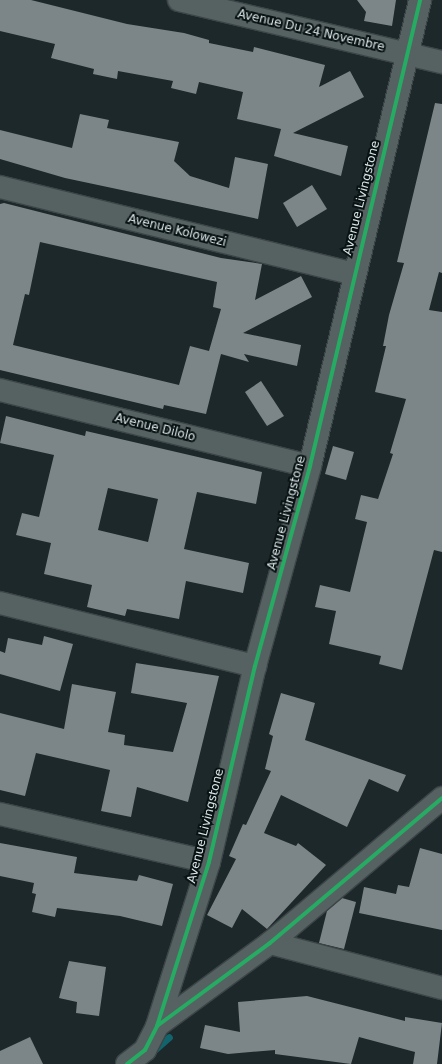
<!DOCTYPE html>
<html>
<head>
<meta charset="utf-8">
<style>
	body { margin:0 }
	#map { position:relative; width:442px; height:1064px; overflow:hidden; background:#1d282a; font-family:"DejaVu Sans",sans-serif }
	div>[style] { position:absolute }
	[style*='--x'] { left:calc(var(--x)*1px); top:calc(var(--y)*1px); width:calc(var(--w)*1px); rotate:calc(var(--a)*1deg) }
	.stream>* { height:7px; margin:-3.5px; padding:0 3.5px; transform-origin:3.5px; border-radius:3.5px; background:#11636c }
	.building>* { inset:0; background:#7c8688 }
	.roads { filter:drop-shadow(1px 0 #3c4547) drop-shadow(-1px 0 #3c4547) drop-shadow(0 1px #3c4547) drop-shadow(0 -1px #3c4547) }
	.minor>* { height:22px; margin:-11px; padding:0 11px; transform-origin:11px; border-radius:11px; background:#566162 }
	.cycleway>* { height:4px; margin:-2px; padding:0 2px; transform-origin:2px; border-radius:2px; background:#26ab63 }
	span { translate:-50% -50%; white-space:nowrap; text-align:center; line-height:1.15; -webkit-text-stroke:4px #0a1314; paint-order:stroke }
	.street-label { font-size:12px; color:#d9e5e7 }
</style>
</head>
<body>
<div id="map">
	<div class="stream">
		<i style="--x:153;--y:1051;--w:21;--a:-41"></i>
	</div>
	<div class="building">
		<i style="clip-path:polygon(0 0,31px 0,127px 24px,184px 33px,209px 40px,209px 43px,253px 52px,254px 47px,325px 65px,319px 87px,350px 71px,364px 97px,293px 133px,348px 146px,341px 176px,274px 156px,281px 129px,237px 119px,243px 92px,199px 82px,196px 94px,171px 88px,173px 81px,118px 71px,117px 79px,93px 74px,94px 69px,51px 58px,55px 44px,0 31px)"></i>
		<i style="clip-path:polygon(357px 0,396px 0,392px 26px,364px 21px,366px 12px)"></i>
		<i style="clip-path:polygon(435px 103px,442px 104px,442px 273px,439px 272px,429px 310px,442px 312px,442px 552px,434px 550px,402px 670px,379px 664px,381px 656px,329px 644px,336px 611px,315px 607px,320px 585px,350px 592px,367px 522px,355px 519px,361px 495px,378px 499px,393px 454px,390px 453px,406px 399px,375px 392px,386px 346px,383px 346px,389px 315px,404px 263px,397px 262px)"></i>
		<i style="clip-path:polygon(80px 114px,109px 120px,107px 128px,179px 142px,174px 161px,190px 176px,229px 188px,235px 157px,268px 164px,258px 219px,65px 178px,0 159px,0 130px,72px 148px)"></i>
		<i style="clip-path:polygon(312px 185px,327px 209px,297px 227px,283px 203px)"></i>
		<i style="clip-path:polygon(evenodd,4px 203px,221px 258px,262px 264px,255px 300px,301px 276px,312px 297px,243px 333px,301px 345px,297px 366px,244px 354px,249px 362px,221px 354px,206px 414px,164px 405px,163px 409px,0 370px,0 204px,4px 203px,40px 242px,217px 282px,213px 307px,221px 309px,209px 351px,190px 346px,179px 385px,13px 345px,25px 294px,29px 295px,40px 242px)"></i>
		<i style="clip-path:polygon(261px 381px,284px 416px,267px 426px,245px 392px)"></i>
		<i style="clip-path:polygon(evenodd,6px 416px,85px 436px,86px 431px,262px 472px,256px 504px,197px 492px,184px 549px,249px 563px,243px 593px,186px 581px,179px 619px,127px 609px,125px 616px,87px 607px,92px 585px,44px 574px,51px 543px,16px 535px,22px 513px,39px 517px,54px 455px,0 443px,6px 416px,108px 488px,158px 499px,148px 542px,98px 530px,108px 488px)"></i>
		<i style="clip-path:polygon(333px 446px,354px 452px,346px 480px,325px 474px)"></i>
		<i style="clip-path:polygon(44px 636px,73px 644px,60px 691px,0 674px,0 651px,5px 653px,8px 638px,42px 645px)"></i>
		<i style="clip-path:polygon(136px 663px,219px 676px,188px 802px,137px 787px,131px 817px,101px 811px,110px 770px,36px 753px,25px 796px,0 790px,0 713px,64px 729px,72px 684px,116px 692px,108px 732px,125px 735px,124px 745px,173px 752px,187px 703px,131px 693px)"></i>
		<i style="clip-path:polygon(281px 693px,315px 703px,305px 740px,406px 775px,398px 792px,369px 779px,347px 827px,281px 795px,264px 833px,296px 846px,298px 843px,326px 865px,267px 929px,242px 909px,232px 928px,207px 915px,236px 859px,229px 856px,243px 824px,246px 825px,271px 771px,265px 769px,273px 736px,269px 734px)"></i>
		<i style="clip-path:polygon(0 843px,77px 857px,74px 873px,137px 881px,139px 875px,173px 884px,162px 926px,120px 916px,57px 908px,55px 917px,32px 912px,36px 894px,32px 893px,34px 883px,0 876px)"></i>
		<i style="clip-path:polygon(420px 848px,442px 854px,442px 930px,359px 913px,364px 887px,396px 894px,398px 885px,409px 887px)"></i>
		<i style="clip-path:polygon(342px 898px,356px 902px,344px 949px,319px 943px,327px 911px)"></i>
		<i style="clip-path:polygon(69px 961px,106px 967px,99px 1016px,76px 1013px,77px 1002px,59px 998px)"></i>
		<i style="clip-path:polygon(307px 996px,405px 1021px,405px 1017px,442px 1023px,437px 1064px,413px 1064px,415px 1052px,359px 1037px,351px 1064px,275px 1054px,275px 1050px,228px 1054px,200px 1048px,205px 1025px,240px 1032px,238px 1002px)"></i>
		<i style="clip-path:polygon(30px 1037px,43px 1064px,0 1064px,0 1051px)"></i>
	</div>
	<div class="roads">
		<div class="minor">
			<i style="--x:179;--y:0;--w:270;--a:13.3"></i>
			<i style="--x:0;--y:187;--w:365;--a:13.8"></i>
			<i style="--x:0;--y:390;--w:319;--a:13.8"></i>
			<i style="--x:0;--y:603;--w:263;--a:13.9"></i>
			<i style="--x:0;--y:814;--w:214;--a:12.9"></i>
			<i style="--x:270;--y:943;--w:178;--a:14.7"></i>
			<i style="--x:157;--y:1026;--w:172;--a:-72.4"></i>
			<i style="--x:209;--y:862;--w:201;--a:-76.8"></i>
			<i style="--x:255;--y:666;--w:207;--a:-74.6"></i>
			<i style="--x:310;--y:466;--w:479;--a:-76.7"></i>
			<i style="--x:127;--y:1064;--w:23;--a:-38"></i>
			<i style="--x:145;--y:1050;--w:27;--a:-63"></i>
			<i style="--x:157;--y:1026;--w:140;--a:-36.3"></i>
			<i style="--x:270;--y:943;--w:225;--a:-40.1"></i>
		</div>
	</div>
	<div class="cycleway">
		<i style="--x:157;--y:1026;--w:172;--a:-72.4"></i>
		<i style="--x:209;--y:862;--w:201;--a:-76.8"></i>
		<i style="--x:255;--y:666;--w:207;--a:-74.6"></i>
		<i style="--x:310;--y:466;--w:479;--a:-76.7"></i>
		<i style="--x:127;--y:1064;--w:23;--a:-38"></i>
		<i style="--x:145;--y:1050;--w:27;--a:-63"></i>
		<i style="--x:157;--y:1026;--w:140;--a:-36.3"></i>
		<i style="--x:270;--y:943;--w:225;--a:-40.1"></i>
	</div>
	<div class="street-label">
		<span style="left:311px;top:31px;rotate:13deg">Avenue Du 24 Novembre</span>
		<span style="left:362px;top:198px;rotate:-76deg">Avenue Livingstone</span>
		<span style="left:177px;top:231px;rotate:14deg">Avenue Kolowezi</span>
		<span style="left:155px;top:428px;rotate:14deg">Avenue Dilolo</span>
		<span style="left:287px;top:513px;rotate:-75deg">Avenue Livingstone</span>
		<span style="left:206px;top:826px;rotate:-76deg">Avenue Livingstone</span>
	</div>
</div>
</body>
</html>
